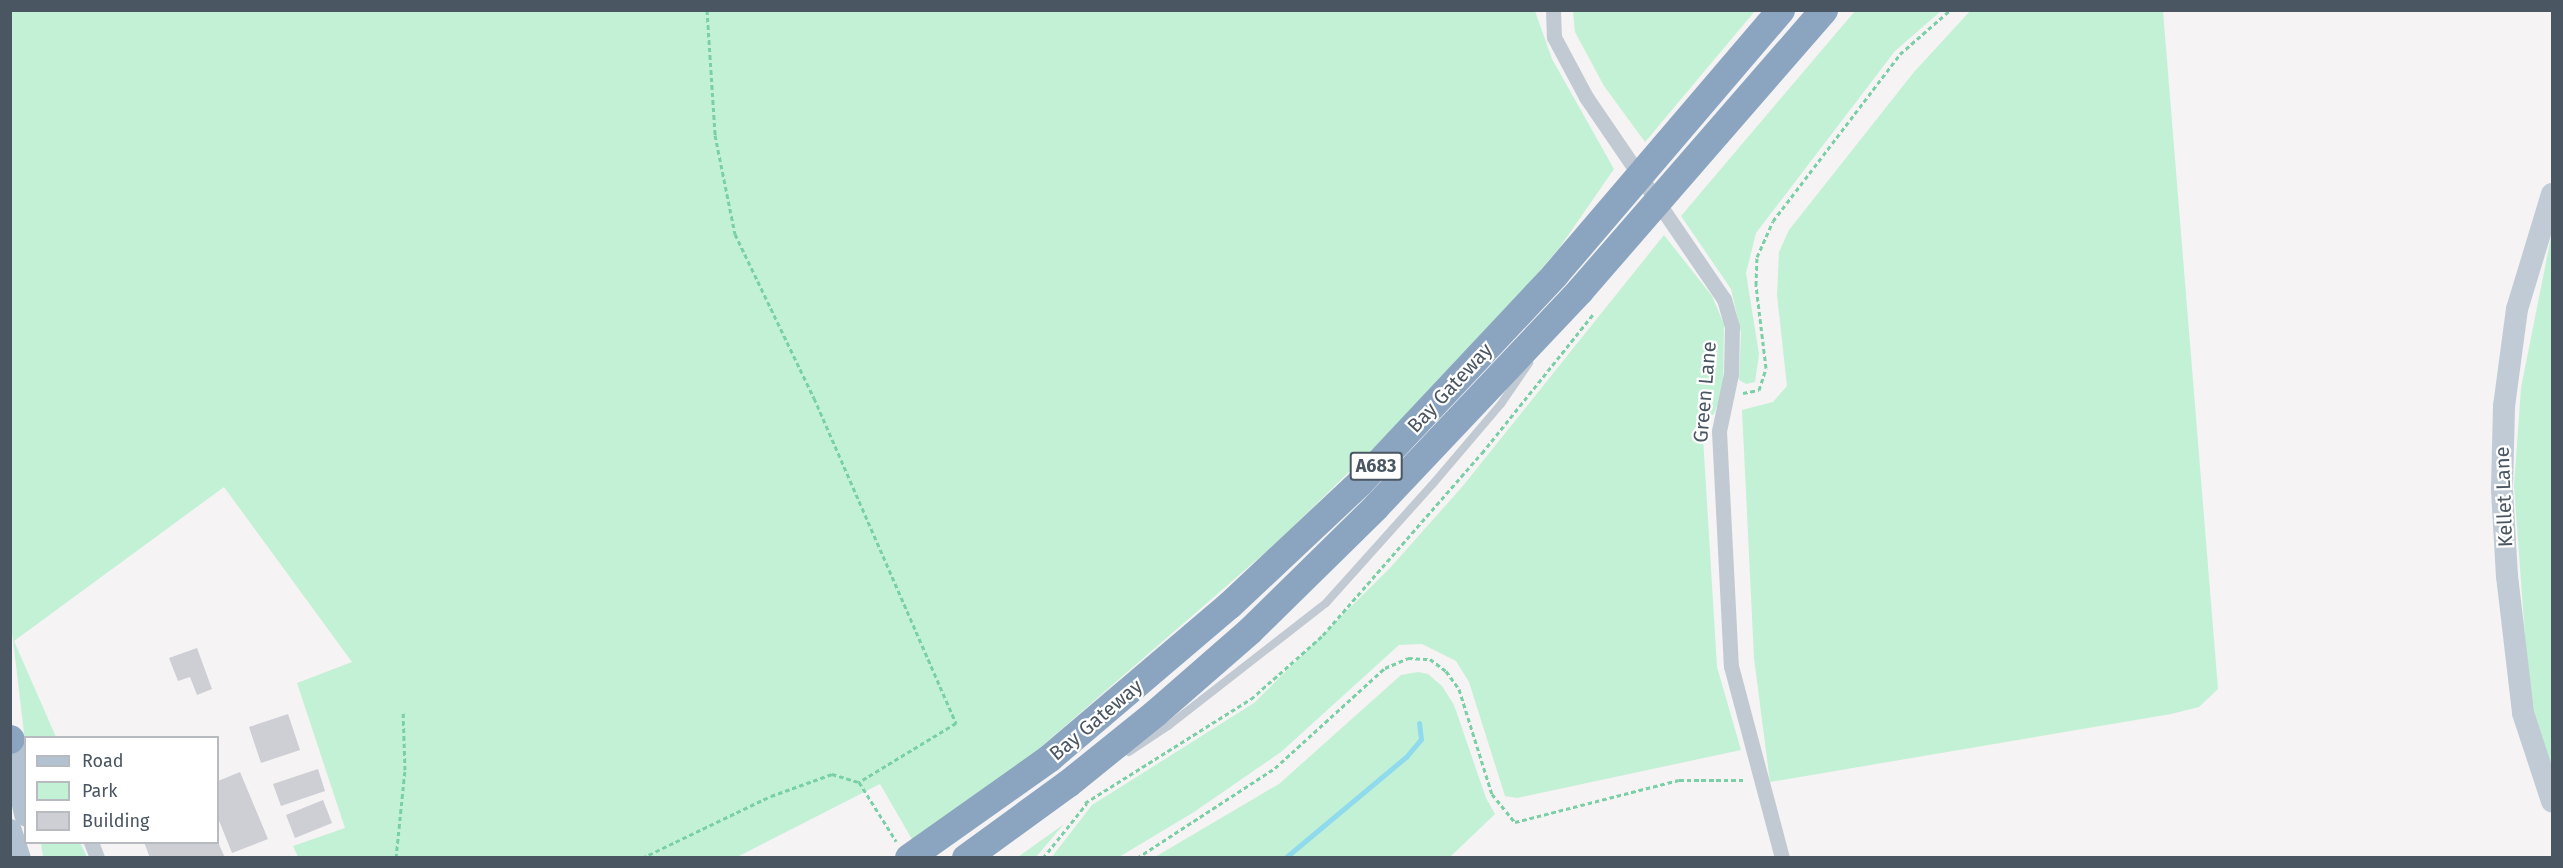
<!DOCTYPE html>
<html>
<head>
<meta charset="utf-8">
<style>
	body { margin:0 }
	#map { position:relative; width:2563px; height:868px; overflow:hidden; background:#f5f3f3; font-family:"Fira Sans",sans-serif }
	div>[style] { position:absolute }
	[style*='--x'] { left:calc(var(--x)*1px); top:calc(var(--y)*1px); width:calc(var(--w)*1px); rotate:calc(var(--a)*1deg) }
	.green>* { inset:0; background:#c3f1d5 }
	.stream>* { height:5px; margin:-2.5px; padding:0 2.5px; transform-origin:2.5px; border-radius:2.5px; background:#90daee }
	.building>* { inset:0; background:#cdcfd5 }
	.path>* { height:3px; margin-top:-1.5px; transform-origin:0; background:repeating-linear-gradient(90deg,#7ad0a6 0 4.5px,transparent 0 7.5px) }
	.lane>* { height:8px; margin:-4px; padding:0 4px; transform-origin:4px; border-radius:4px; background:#c1cad2 }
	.street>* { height:15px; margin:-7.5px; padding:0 7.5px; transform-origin:7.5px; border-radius:7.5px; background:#c1cad2 }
	.secondary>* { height:22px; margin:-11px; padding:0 11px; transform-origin:11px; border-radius:11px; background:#c1cbd6 }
	.primary>* { height:24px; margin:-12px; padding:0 12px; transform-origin:12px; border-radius:12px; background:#b3c2d1 }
	.highway>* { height:28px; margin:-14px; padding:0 14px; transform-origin:14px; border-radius:14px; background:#8ba5c1 }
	span { translate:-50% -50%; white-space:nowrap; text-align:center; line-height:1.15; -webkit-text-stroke:4.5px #fff; paint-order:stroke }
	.shield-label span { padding:2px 4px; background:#fff; border:2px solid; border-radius:4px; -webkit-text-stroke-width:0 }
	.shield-label { font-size:18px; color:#4a5661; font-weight:700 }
	.street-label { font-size:20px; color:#4a5661 }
	.frame { position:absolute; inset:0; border:12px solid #4a5661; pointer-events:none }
	.legend { position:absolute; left:24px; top:736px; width:195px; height:108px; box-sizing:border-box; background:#fff; border:2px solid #b7bbc0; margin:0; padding:8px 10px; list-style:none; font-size:18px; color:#4a5661 }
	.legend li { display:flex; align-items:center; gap:12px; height:30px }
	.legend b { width:30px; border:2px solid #b7bbc0 }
</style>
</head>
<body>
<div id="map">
	<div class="green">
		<i style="clip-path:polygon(1971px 10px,2163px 11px,2218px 689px,2199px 707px,2171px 714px,1770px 782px,1754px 658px,1742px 410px,1773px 402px,1787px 386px,1777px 295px,1779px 252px,1789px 230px,1914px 72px)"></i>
		<i style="clip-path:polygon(10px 11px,1535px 11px,1552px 59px,1614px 169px,1560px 247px,1496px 322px,1419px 404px,1275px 544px,1011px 773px,913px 841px,880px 784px,737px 857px,298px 857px,293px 846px,345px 828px,297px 683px,352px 662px,224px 487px,14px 641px,56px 737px,26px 738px,25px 741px,10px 615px)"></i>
		<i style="clip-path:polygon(1573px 11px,1573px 10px,1755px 11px,1645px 142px,1604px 86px,1575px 32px)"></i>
		<i style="clip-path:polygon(1855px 11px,1941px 11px,1895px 51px,1756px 233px,1746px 273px,1759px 354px,1755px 382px,1746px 384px,1739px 380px,1741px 333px,1731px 289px,1681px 216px)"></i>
		<i style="clip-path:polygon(2552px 232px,2552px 765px,2540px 742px,2528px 677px,2514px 486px,2521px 388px)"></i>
		<i style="clip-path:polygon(1664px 235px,1712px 296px,1724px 324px,1723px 391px,1714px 414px,1702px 421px,1717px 667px,1741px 750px,1517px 798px,1505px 796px,1469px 682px,1456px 661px,1422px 644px,1399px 645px,1281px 752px,1194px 812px,1119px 857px,1051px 858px,1092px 805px,1254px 703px,1390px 568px,1462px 487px)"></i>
		<i style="clip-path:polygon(1418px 672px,1428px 674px,1442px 686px,1454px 705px,1486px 798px,1495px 814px,1450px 857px,1155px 857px,1279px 784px,1401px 675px)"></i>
		<i style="clip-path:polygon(1064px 824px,1036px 857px,1018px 857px)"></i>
		<i style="clip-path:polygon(41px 843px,80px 843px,87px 857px,43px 857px)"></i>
	</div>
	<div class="stream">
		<i style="--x:1285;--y:858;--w:158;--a:-39.9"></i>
		<i style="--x:1406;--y:757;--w:23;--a:-50"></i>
		<i style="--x:1421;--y:739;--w:16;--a:-97"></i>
	</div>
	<div class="building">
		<i style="clip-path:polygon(197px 648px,212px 689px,197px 695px,190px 677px,178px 681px,169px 658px)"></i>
		<i style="clip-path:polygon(288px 714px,300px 750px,261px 763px,249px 727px)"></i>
		<i style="clip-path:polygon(318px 769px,325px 791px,281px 806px,273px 784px)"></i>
		<i style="clip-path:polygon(240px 772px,268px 839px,232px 853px,218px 818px,218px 781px)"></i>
		<i style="clip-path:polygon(323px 800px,332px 823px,295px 838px,286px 815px)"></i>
		<i style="clip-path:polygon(144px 842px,218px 842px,225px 858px,150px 858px)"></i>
	</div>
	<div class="path">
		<i style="--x:707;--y:10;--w:125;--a:86.3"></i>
		<i style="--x:715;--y:135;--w:101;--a:78.6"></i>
		<i style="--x:735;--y:234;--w:182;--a:64.3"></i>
		<i style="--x:814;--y:398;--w:355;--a:66.4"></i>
		<i style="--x:956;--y:723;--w:114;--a:148.7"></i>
		<i style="--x:1743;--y:393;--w:16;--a:-11"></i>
		<i style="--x:1759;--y:390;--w:23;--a:-72"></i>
		<i style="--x:1766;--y:368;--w:84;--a:-96.9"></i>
		<i style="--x:1756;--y:285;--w:28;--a:-88"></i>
		<i style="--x:1757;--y:257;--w:39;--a:-66"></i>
		<i style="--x:1773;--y:221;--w:210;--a:-52.7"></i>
		<i style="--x:1900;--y:54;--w:67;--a:-41.3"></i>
		<i style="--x:1085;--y:803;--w:196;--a:-32.1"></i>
		<i style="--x:1251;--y:699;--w:96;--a:-41.6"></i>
		<i style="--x:1323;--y:635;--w:242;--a:-48.9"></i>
		<i style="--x:1482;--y:453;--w:179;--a:-51.3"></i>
		<i style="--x:396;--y:858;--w:88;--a:-84.2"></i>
		<i style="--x:405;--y:770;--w:59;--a:-91.9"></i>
		<i style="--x:642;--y:858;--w:143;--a:-25.7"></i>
		<i style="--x:771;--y:796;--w:65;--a:-19.8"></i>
		<i style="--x:832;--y:774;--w:28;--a:17"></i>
		<i style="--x:859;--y:782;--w:70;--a:57.9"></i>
		<i style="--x:1043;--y:858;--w:70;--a:-51.3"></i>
		<i style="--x:1137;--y:858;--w:165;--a:-33.1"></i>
		<i style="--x:1275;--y:768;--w:149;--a:-42.3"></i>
		<i style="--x:1385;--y:668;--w:25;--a:-23"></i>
		<i style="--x:1408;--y:658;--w:22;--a:3"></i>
		<i style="--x:1430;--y:659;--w:20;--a:37"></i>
		<i style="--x:1446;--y:671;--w:22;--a:54"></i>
		<i style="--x:1459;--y:689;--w:110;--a:72.6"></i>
		<i style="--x:1492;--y:794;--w:36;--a:51"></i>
		<i style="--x:1515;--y:822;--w:169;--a:-14.4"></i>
		<i style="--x:1679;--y:780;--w:65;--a:0"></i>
	</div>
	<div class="lane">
		<i style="--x:1129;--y:752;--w:47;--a:-33.7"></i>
		<i style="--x:1168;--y:726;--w:200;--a:-37.9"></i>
		<i style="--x:1326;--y:603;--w:159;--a:-48.1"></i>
		<i style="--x:1432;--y:485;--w:106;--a:-49.6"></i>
		<i style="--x:1501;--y:404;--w:50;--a:-55.7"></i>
	</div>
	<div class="street">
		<i style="--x:1553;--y:10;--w:27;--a:88"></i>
		<i style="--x:1554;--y:37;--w:68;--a:61.9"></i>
		<i style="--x:1586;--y:97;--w:245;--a:55.7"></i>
		<i style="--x:1724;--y:299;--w:29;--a:74"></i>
		<i style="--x:1732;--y:327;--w:47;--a:91.2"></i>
		<i style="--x:1731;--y:374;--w:58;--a:101.9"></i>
		<i style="--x:1719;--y:431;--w:235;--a:87.1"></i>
		<i style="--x:1731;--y:666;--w:199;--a:75.1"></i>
		<i style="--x:91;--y:842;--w:17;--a:69"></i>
	</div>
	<div class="secondary">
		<i style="--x:2552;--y:194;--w:120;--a:106.9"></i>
		<i style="--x:2517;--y:309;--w:98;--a:97.6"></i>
		<i style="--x:2504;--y:406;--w:84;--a:91.4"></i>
		<i style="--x:2502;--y:490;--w:86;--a:86.7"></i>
		<i style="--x:2507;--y:576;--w:138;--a:83.3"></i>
		<i style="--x:2523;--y:713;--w:93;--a:71.8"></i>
	</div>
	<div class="primary">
		<i style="--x:10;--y:737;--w:79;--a:78.3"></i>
		<i style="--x:10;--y:831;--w:28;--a:72"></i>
	</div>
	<div class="highway">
		<i style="--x:10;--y:740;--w:1;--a:-45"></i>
		<i style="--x:909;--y:858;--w:173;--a:-35.3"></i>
		<i style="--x:1050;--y:758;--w:236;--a:-40.4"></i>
		<i style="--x:1230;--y:605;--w:177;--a:-43.2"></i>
		<i style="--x:1359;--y:484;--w:287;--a:-46.8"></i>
		<i style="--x:1555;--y:275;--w:348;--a:-49.5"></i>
		<i style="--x:966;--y:858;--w:126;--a:-36"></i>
		<i style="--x:1068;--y:784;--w:113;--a:-38.9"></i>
		<i style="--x:1156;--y:713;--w:125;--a:-41.1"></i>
		<i style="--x:1250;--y:631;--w:177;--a:-44.5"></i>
		<i style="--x:1376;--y:507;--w:297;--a:-46.6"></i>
		<i style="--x:1580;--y:291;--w:372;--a:-49"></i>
	</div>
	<div class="shield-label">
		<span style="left:1376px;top:466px">A683</span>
	</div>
	<div class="street-label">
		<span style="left:1450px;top:388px;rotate:-47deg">Bay Gateway</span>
		<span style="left:1705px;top:392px;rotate:-85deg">Green Lane</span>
		<span style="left:2504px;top:497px;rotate:-92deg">Kellet Lane</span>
		<span style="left:1096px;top:720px;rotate:-40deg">Bay Gateway</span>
	</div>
	<div class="frame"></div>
	<ul class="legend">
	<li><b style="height:8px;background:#b3c2d1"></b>Road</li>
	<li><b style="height:16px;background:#c3f1d5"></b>Park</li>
	<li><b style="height:16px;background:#cdcfd5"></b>Building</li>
	</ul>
</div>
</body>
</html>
